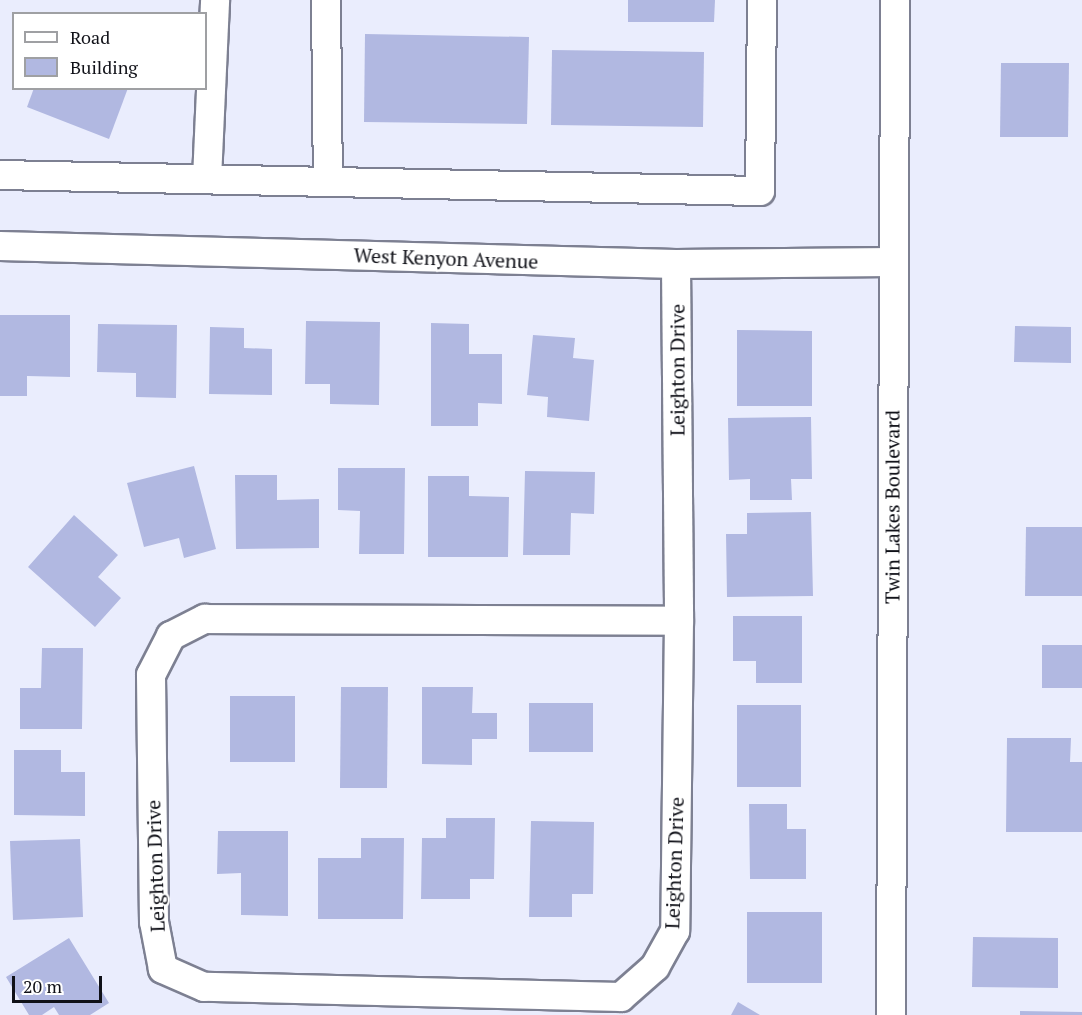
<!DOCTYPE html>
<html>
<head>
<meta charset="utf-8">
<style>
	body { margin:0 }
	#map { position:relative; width:1082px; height:1015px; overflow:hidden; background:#eaedfd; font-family:"PT Serif",serif }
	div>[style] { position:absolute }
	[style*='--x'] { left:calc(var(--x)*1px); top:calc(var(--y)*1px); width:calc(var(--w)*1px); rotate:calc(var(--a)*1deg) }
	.building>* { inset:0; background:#b1b8e1 }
	.roads { filter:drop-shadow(2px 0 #7d8092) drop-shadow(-2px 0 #7d8092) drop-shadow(0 2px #7d8092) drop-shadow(0 -2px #7d8092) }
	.minor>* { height:28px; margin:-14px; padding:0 14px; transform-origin:14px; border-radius:14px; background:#fff }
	span { translate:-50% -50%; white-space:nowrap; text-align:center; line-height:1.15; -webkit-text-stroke:4.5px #fff; paint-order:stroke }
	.street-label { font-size:20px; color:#101118 }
	.legend { position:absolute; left:12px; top:12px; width:195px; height:78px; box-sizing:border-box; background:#fff; border:2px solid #9fa0a3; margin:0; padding:8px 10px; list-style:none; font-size:18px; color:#101118 }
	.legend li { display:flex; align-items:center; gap:12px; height:30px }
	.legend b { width:30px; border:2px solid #9fa0a3 }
	.scale { position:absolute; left:12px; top:976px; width:90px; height:27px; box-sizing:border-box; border:3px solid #101118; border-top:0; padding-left:8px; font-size:18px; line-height:21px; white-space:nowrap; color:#101118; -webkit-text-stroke:4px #fff; paint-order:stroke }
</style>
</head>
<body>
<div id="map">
	<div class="building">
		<i style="clip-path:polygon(628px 0,715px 0,714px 22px,628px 22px)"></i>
		<i style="clip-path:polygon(365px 34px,529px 37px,527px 124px,364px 122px)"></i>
		<i style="clip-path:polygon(552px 50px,704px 52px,703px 127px,551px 125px)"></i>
		<i style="clip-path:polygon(1001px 63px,1069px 63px,1068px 137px,1000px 137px)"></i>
		<i style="clip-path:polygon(34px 88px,128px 88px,109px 139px,27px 107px)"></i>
		<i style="clip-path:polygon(0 315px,70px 315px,70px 377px,27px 376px,27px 396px,0 396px)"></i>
		<i style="clip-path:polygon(306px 321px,380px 322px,379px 405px,330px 404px,330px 384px,305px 384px)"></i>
		<i style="clip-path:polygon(431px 323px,469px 324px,469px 354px,502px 354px,502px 404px,478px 403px,478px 426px,431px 426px)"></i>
		<i style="clip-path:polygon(98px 324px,177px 325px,176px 398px,136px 397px,136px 373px,97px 372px)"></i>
		<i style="clip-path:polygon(1015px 326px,1071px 327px,1071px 363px,1014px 362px)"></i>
		<i style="clip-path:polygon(210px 327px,244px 328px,244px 348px,272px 349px,272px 395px,209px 394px)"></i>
		<i style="clip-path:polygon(737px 330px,812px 331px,812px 406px,737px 406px)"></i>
		<i style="clip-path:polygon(533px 335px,575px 338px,573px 358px,594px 360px,589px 421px,547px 417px,548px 397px,527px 395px)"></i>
		<i style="clip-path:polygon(811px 417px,812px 479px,791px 479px,792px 500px,750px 500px,750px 479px,729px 480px,728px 418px)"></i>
		<i style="clip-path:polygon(194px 466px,216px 549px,184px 558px,179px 538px,144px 547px,127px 483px)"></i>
		<i style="clip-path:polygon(338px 468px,405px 468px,404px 554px,359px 554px,360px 511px,338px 510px)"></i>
		<i style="clip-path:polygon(525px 471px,595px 472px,594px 514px,571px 513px,570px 555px,523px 555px)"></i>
		<i style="clip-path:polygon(235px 475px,277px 475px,277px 500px,319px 499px,319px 548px,236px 549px)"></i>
		<i style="clip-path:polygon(428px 476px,469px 476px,469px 496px,509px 497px,508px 557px,428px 557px)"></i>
		<i style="clip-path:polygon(811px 512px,813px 596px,727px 597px,726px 534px,747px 534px,747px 513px)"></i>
		<i style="clip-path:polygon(74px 515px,118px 555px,98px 577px,121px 598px,95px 627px,28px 567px)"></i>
		<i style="clip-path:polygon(1026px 527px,1082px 527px,1082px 596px,1025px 596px)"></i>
		<i style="clip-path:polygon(733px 616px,802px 616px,802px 683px,756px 683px,756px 661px,733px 661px)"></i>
		<i style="clip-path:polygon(1042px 645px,1082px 645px,1082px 688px,1042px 688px)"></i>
		<i style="clip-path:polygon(42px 648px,83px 648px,82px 729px,20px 729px,20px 688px,41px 688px)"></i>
		<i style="clip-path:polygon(341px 687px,388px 687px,387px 788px,340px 788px)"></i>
		<i style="clip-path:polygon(422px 687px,473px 687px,472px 713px,497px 713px,497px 739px,472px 739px,472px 765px,422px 764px)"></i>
		<i style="clip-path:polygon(230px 696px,295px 696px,295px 762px,230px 762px)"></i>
		<i style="clip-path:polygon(529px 703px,593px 703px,593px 752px,529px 752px)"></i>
		<i style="clip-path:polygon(737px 705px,801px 705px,801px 787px,737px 787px)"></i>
		<i style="clip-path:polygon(1007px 738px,1071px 738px,1070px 762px,1082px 762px,1082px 832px,1006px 832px)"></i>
		<i style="clip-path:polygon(14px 750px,61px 750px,61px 772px,85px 772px,85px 816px,14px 815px)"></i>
		<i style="clip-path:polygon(749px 804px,787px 804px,787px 829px,806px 829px,806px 879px,750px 879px)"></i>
		<i style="clip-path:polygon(446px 818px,495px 818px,494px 879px,470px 879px,470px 899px,421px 899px,422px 838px,446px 838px)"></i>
		<i style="clip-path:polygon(531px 821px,594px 822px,593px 894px,572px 894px,572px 917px,529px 917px)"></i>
		<i style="clip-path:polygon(218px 831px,288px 831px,288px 916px,241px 915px,241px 873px,217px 874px)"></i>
		<i style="clip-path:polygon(361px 838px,404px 838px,403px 919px,318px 919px,318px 858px,361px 858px)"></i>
		<i style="clip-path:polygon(80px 839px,83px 917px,13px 920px,10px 841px)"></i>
		<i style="clip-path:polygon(747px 912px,822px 912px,822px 983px,747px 983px)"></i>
		<i style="clip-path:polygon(973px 937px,1058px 938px,1058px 988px,972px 987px)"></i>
		<i style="clip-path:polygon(69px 938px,109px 1003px,90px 1015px,59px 1015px,54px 1007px,42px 1015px,29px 1015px,6px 977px)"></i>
		<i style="clip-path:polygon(738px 1002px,760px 1015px,731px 1015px)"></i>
		<i style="clip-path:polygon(1020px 1011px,1082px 1012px,1082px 1015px,1020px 1015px)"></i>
	</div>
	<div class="roads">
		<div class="minor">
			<i style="--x:326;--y:0;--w:182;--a:89.4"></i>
			<i style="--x:0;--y:175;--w:760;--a:1.21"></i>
			<i style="--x:760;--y:191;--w:191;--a:-89.4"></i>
			<i style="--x:207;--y:179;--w:179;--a:-87.4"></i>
			<i style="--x:0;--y:246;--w:676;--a:1.53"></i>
			<i style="--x:676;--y:264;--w:216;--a:-0.5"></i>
			<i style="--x:676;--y:264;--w:357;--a:89.5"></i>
			<i style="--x:205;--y:619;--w:474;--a:0.2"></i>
			<i style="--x:679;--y:621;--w:310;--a:90.7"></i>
			<i style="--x:675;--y:931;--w:41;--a:119.1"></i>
			<i style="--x:655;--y:967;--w:45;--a:138.6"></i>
			<i style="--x:621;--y:997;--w:417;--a:-178.6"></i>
			<i style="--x:204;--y:987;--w:45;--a:-156.3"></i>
			<i style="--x:163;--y:969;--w:48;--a:-100.8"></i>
			<i style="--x:154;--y:922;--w:247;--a:-90.7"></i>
			<i style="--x:151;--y:675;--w:44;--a:-62.9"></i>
			<i style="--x:171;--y:636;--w:38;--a:-27"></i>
			<i style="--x:891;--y:1015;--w:1015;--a:-89.77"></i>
		</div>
	</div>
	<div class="street-label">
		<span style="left:446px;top:258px;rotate:2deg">West Kenyon Avenue</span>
		<span style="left:677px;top:370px;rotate:-90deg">Leighton Drive</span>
		<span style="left:892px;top:507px;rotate:-90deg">Twin Lakes Boulevard</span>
		<span style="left:674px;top:863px;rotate:-88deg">Leighton Drive</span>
		<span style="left:155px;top:866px;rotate:-92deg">Leighton Drive</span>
	</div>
	<ul class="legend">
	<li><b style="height:8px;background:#fff"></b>Road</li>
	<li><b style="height:16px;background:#b1b8e1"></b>Building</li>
	</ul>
	<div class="scale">20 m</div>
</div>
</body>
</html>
